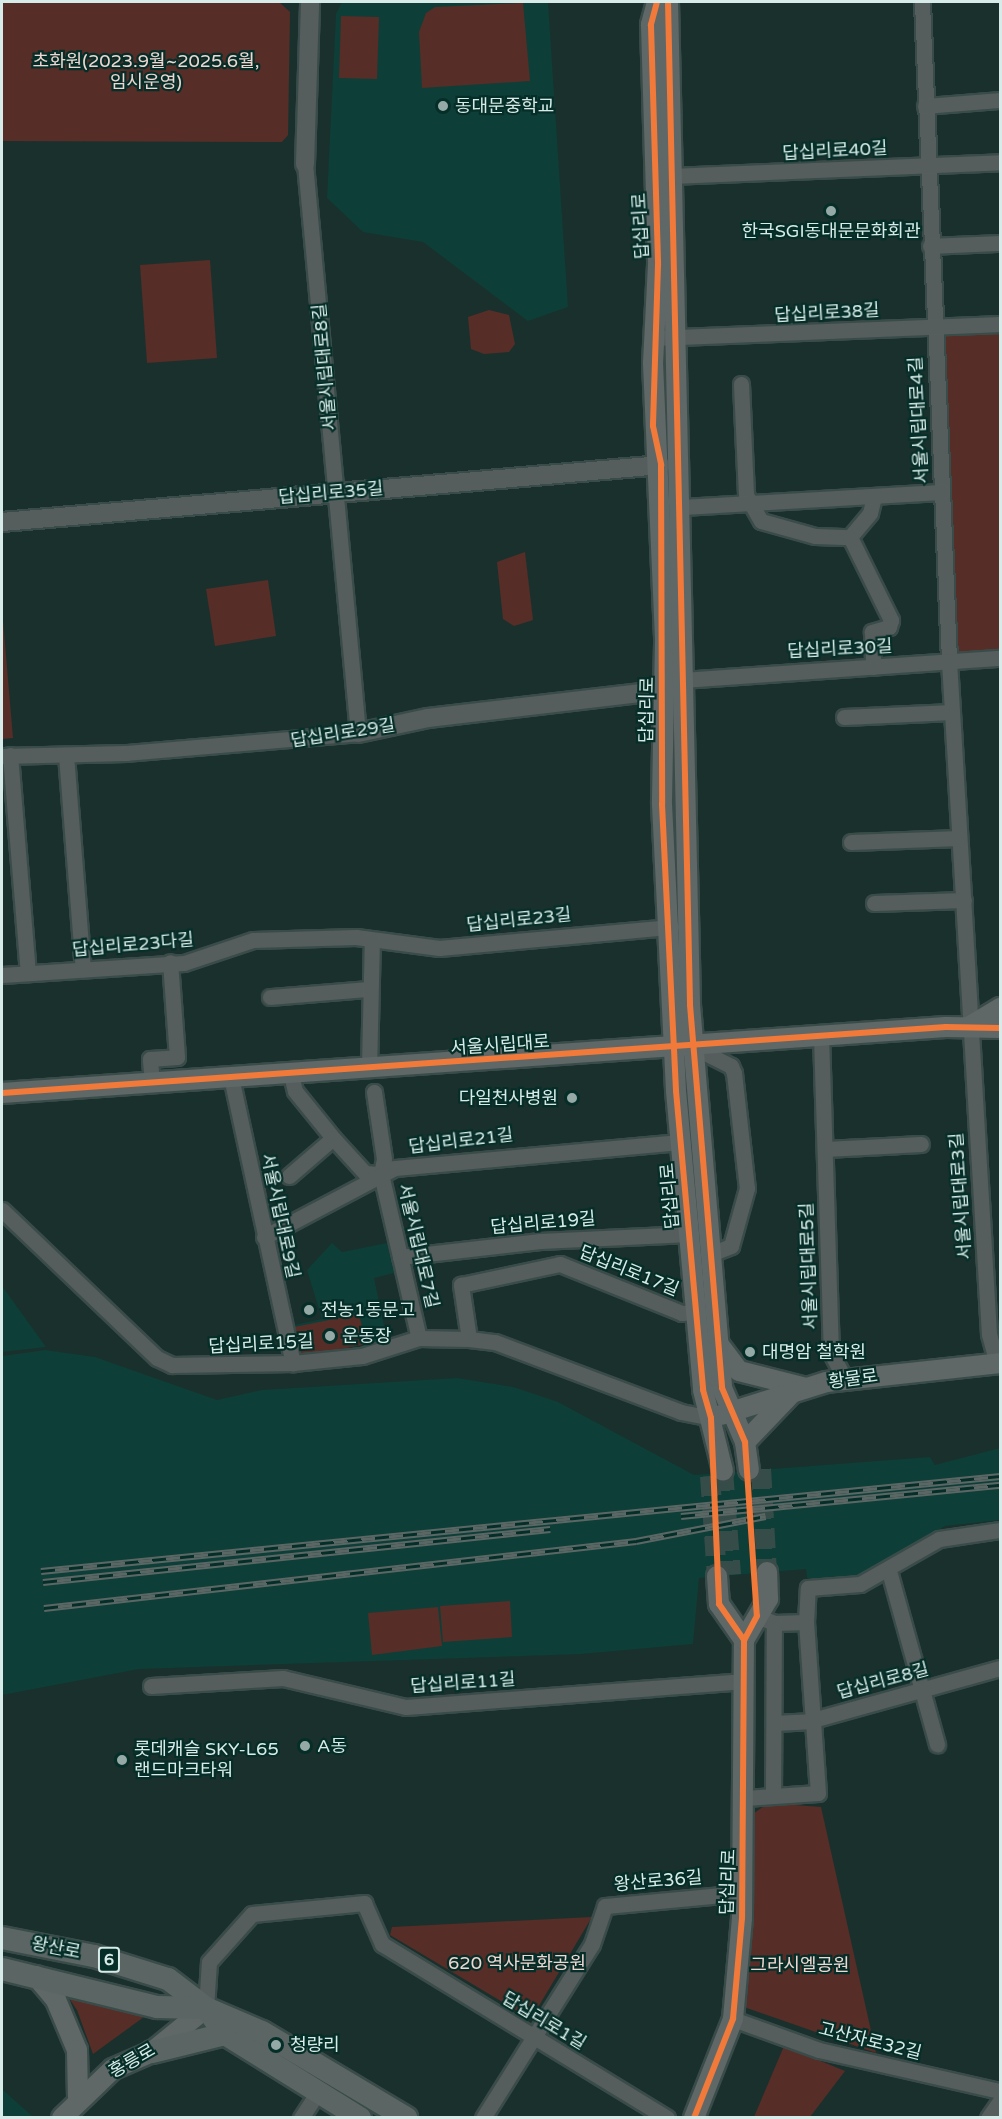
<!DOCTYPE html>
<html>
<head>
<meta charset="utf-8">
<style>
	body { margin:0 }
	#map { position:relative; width:1002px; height:2119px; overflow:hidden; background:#1a302d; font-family:"Varela Round","Noto Sans KR",sans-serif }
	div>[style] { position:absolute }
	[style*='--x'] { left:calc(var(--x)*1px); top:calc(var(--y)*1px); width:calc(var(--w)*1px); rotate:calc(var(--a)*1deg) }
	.built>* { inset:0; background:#0e3e38 }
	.green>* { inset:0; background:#572d27 }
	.secondary-tunnel>* { height:20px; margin-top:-10px; transform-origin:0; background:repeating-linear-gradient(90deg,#364c49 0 20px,transparent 0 30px) }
	.roads { filter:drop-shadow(2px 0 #3a4c49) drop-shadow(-2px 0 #3a4c49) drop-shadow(0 2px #3a4c49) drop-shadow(0 -2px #3a4c49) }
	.minor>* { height:15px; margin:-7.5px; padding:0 7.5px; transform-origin:7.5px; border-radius:7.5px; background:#565e5d }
	.tertiary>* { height:18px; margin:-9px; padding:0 9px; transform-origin:9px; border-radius:9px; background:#565e5d }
	.secondary>* { height:20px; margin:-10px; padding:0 10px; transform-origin:10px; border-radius:10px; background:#5f6867 }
	.primary>* { height:22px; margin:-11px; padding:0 11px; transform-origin:11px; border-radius:11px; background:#5b6664 }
	.rail>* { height:7px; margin-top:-3.5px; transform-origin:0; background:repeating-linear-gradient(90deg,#062e29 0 14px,#5b6764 0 28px); box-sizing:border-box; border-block:2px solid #5b6764 }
	.cycleway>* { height:6px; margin:-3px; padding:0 3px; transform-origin:3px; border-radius:3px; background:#f17a3a }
	.dots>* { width:16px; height:16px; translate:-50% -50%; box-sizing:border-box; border:3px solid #062e29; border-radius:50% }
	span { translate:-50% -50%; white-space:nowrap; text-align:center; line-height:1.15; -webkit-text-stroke:4.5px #062e29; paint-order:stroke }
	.shield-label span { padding:2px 4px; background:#062e29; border:2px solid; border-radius:4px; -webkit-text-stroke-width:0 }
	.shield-label { font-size:16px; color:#d7ece8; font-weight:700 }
	.park-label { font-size:18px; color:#f0d7d2 }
	.poi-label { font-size:18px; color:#d7ece8 }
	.left { translate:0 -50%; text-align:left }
	.right { translate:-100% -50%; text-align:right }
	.street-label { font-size:18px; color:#d7ece8 }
	.frame { position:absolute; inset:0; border:3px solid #d7ece8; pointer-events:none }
</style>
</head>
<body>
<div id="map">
	<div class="built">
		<i style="clip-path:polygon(342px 2px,548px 2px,568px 307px,528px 321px,423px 242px,363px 232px,327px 198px,336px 14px)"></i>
		<i style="clip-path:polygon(332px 1243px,342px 1252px,387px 1243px,394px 1273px,374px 1278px,387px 1340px,296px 1359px,289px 1326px,322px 1319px,307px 1270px)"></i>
		<i style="clip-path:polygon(2px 1286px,46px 1347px,2px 1352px)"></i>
		<i style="clip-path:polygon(45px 1350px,95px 1357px,217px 1400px,262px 1390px,457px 1378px,513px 1387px,558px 1402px,694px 1475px,930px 1457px,935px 1465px,1000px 1448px,1000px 1520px,945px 1526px,859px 1579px,807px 1578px,806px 1569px,699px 1578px,693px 1644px,581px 1654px,139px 1669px,2px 1695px,2px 1356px)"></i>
		<i style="clip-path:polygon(2px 2089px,32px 2116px,31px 2117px,2px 2117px)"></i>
	</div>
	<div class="green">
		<i style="clip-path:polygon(2px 2px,279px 2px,290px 12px,288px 135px,282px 142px,2px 141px)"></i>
		<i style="clip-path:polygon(523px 3px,530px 81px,422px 88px,419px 32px,426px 13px,435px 7px)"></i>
		<i style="clip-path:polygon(341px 16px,379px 17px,377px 79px,339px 78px)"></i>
		<i style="clip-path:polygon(210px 260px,217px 358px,147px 363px,140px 265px)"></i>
		<i style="clip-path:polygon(489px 310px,509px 315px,515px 344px,509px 352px,484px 354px,471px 349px,468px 317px)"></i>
		<i style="clip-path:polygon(1000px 327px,1000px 650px,955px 652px,940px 330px)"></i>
		<i style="clip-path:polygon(525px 552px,533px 620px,514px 626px,503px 619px,497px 562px)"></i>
		<i style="clip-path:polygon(268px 580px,276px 636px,215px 646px,206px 589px)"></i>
		<i style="clip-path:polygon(2px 609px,13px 738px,2px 739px)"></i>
		<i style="clip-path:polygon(359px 1314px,366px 1344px,300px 1357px,294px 1327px)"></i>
		<i style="clip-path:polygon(510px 1601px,512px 1637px,443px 1642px,440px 1606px)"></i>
		<i style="clip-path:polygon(438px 1607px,442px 1646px,372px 1655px,368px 1613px)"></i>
		<i style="clip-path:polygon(768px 1803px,821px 1807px,876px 2053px,744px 2007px,746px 1819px)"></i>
		<i style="clip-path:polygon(592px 1917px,531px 2019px,390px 1935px,392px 1927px)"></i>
		<i style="clip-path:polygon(62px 1988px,148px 2014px,93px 2054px,77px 2010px)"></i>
		<i style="clip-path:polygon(784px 2046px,845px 2071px,810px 2117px,754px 2117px)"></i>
	</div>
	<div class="secondary-tunnel">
		<i style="--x:761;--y:1469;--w:103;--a:86.7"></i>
		<i style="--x:723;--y:1471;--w:104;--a:85.6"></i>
		<i style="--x:710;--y:1476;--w:100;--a:86"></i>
	</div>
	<div class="roads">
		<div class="minor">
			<i style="--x:922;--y:2;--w:660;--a:87.65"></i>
			<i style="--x:949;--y:661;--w:674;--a:86.6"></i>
			<i style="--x:989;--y:1334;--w:31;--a:75"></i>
			<i style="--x:925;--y:106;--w:75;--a:-4.6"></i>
			<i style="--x:672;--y:176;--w:328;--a:-2.4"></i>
			<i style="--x:930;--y:246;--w:70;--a:-2.5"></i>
			<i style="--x:655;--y:338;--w:345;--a:-2.3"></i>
			<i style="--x:741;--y:384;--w:111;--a:87.4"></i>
			<i style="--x:746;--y:495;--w:30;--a:60"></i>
			<i style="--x:761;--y:521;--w:56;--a:15.5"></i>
			<i style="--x:815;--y:536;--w:35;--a:2"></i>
			<i style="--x:850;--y:537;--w:31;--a:-50"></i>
			<i style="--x:870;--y:513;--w:16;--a:-76"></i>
			<i style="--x:681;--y:507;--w:261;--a:-3.3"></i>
			<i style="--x:850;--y:537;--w:93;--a:63.7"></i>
			<i style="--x:891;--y:620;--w:7;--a:106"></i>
			<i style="--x:889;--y:627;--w:18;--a:164"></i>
			<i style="--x:872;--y:632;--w:35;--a:88"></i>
			<i style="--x:682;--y:680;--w:319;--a:-4"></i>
			<i style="--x:844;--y:717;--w:108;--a:-2.7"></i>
			<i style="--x:10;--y:755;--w:219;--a:85.3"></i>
			<i style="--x:66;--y:755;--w:215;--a:85.5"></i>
			<i style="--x:2;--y:756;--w:124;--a:-1.4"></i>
			<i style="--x:126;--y:753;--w:233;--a:-4.9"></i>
			<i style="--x:358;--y:733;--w:571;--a:-95.32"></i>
			<i style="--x:851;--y:842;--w:108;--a:-2.1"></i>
			<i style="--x:874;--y:903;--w:90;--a:-1.9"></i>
			<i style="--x:2;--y:975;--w:182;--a:-3.8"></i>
			<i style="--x:184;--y:963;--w:73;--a:-18.4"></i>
			<i style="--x:253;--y:940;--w:103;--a:-1.7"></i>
			<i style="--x:356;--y:937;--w:84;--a:7.5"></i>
			<i style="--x:439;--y:948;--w:233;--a:-5.2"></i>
			<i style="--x:270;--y:997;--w:98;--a:-4.7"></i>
			<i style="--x:821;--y:1036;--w:317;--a:88.2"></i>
			<i style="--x:831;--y:1353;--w:30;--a:62"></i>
			<i style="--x:693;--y:1047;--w:42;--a:26.6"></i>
			<i style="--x:731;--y:1066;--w:8;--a:67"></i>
			<i style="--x:734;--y:1073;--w:116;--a:83.6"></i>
			<i style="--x:747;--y:1188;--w:60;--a:105.4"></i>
			<i style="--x:731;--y:1246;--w:22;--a:159"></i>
			<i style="--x:369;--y:1068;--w:128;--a:-88.7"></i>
			<i style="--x:291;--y:1074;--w:17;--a:77"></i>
			<i style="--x:295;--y:1091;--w:60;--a:51"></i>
			<i style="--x:333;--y:1138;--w:47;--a:47.6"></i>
			<i style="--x:365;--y:1173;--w:16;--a:4"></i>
			<i style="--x:231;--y:1077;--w:293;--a:77.8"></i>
			<i style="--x:152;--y:1083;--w:24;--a:-95"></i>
			<i style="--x:150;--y:1059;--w:27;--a:-4"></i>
			<i style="--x:177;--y:1057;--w:95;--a:-94.2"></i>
			<i style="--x:374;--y:1092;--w:68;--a:81.5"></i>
			<i style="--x:384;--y:1159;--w:15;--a:101"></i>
			<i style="--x:381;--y:1174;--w:168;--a:77"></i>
			<i style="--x:825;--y:1149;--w:96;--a:-3"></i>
			<i style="--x:289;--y:1176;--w:58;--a:-40.8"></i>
			<i style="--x:2;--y:1210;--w:214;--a:43.7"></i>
			<i style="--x:157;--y:1358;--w:17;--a:25"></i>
			<i style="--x:172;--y:1365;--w:121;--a:-0.9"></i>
			<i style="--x:293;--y:1363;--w:69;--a:-5.8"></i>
			<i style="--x:362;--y:1356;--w:60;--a:-17.5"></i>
			<i style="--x:419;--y:1338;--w:50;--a:1.1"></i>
			<i style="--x:469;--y:1339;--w:26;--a:7"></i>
			<i style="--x:495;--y:1342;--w:199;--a:20.6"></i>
			<i style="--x:681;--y:1412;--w:31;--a:11"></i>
			<i style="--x:264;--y:1237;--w:148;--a:-27.8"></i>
			<i style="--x:395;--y:1168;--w:286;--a:-5.2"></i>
			<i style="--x:400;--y:1257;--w:141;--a:-6.5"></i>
			<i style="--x:540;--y:1241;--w:149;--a:-2.7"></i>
			<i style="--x:469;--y:1339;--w:55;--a:-98.4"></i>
			<i style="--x:461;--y:1285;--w:101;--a:-12"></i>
			<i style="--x:560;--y:1264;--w:131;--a:21.9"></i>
			<i style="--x:682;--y:1313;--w:14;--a:-4"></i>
			<i style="--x:889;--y:1571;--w:180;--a:74.5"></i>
			<i style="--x:757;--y:1616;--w:18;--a:22"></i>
			<i style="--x:774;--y:1623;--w:32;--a:-2"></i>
			<i style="--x:806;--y:1622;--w:34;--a:-87"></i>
			<i style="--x:808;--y:1588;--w:52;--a:-4.4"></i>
			<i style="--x:860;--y:1584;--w:91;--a:-29.7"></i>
			<i style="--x:939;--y:1539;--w:62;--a:-8.4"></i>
			<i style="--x:151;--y:1686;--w:132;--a:-3.5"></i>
			<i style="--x:283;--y:1678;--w:126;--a:13.3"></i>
			<i style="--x:406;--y:1707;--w:340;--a:-4.4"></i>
			<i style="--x:774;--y:1723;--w:35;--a:-3"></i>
			<i style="--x:809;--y:1721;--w:198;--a:-15.5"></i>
			<i style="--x:773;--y:1795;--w:172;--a:-89.7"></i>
			<i style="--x:745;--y:1798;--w:73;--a:-3.9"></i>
			<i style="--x:818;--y:1793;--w:171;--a:-94"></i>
			<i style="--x:206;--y:2008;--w:46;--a:-86.3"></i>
			<i style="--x:209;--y:1962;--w:64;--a:-48.1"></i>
			<i style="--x:252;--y:1914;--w:113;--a:-5.6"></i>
			<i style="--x:364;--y:1903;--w:45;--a:66.3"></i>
			<i style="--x:382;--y:1944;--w:334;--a:31.4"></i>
			<i style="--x:733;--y:2019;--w:91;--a:19.8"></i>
			<i style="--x:819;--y:2050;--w:186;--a:12.8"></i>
			<i style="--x:301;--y:2118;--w:31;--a:-57"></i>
			<i style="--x:483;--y:2118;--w:205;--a:-57.9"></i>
			<i style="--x:592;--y:1944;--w:40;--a:-71.1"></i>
			<i style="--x:605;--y:1906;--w:139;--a:-5.4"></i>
			<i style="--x:988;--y:2118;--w:21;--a:-55"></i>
		</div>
		<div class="tertiary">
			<i style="--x:305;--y:164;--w:162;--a:-88.2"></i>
			<i style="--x:2;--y:522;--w:661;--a:-4.94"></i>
			<i style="--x:358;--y:733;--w:72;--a:-12.1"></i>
			<i style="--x:428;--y:718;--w:215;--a:-6.7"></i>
			<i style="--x:642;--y:693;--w:36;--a:-18"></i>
		</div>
		<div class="secondary">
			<i style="--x:657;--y:2;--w:24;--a:105"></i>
			<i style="--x:651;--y:25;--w:240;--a:88.3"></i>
			<i style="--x:658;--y:265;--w:98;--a:92.9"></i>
			<i style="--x:653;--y:363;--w:280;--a:87.5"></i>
			<i style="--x:665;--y:643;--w:161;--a:91.1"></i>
			<i style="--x:662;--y:804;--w:287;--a:87.2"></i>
			<i style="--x:676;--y:1091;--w:300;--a:84.8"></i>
			<i style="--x:703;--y:1390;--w:83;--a:76.1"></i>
			<i style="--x:668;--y:2;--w:1003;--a:88.74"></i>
			<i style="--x:690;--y:1005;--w:384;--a:85.2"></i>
			<i style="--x:722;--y:1388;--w:59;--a:66.9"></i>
			<i style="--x:745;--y:1442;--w:28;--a:82"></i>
			<i style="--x:970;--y:1026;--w:35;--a:-31"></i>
			<i style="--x:2;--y:1093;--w:946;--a:-4"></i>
			<i style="--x:946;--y:1027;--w:54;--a:1.1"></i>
			<i style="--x:720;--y:1346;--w:31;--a:53"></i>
			<i style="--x:739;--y:1371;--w:69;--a:14.2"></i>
			<i style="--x:721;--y:1415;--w:110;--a:-17.4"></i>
			<i style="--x:826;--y:1382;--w:175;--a:-6.2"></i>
			<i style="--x:745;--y:1442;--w:66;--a:-46.2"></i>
			<i style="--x:717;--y:1576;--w:28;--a:86"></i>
			<i style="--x:719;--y:1604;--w:44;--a:55.2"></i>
			<i style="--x:36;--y:1976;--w:31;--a:50"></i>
			<i style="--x:56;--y:2000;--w:54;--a:67.2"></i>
			<i style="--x:77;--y:2050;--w:47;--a:88.8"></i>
			<i style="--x:62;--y:2118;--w:71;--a:-43.9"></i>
			<i style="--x:113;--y:2069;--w:43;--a:-23.6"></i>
			<i style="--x:152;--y:2052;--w:70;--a:-39.2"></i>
			<i style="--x:694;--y:2118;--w:106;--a:-68.5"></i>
			<i style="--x:733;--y:2019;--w:101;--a:-84.9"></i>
			<i style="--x:742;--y:1918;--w:278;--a:-89.6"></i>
			<i style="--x:744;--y:1640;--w:48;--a:-59.7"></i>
			<i style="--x:768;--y:1599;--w:27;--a:-92"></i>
		</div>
		<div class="primary">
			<i style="--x:2;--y:1938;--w:94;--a:11.1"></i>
			<i style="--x:94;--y:1956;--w:77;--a:17.3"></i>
			<i style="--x:168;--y:1979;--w:48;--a:37.3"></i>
			<i style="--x:206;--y:2008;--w:32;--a:54"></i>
			<i style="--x:225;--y:2034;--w:159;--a:31.9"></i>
			<i style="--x:2;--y:1969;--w:160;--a:13.8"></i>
			<i style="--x:157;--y:2007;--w:49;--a:1.2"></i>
			<i style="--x:206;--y:2008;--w:61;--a:23.2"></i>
			<i style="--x:262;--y:2032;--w:168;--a:30.8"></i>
			<i style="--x:152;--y:2052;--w:75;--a:-13.9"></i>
		</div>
	</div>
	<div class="rail">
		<i style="--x:681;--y:1516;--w:321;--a:-5.6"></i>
		<i style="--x:41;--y:1571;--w:964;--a:-5.66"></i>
		<i style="--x:43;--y:1582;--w:510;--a:-5.97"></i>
		<i style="--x:44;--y:1608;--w:596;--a:-6.46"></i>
		<i style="--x:636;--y:1541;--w:132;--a:-10.9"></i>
	</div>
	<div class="cycleway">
		<i style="--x:657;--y:2;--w:24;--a:105"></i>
		<i style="--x:651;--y:25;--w:240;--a:88.3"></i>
		<i style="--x:658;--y:265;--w:161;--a:91.8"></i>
		<i style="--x:653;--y:426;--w:40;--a:78"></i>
		<i style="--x:661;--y:465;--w:339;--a:89.8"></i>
		<i style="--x:662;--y:804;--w:287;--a:87.2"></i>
		<i style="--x:676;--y:1091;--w:300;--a:84.8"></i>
		<i style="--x:703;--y:1390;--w:29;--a:74"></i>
		<i style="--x:711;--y:1418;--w:186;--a:87.5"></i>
		<i style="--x:719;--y:1604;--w:44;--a:55.2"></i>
		<i style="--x:668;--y:2;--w:1003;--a:88.74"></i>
		<i style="--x:690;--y:1005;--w:384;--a:85.2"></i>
		<i style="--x:722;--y:1388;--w:59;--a:66.9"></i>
		<i style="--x:745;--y:1442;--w:174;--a:86.1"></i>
		<i style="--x:757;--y:1616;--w:27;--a:118"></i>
		<i style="--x:744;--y:1640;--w:278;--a:90.4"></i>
		<i style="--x:742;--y:1918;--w:101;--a:95.1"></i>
		<i style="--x:733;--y:2019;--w:106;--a:111.5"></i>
		<i style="--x:2;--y:1093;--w:946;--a:-4"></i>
		<i style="--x:946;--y:1027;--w:54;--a:1.1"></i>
	</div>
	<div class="dots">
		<i style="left:443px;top:106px;background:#95aaa7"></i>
		<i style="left:831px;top:211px;background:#95aaa7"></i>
		<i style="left:572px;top:1098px;background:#95aaa7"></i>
		<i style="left:309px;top:1310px;background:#95aaa7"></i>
		<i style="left:330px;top:1336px;background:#95aaa7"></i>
		<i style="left:750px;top:1352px;background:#95aaa7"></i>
		<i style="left:305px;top:1746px;background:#95aaa7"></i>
		<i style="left:122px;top:1760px;background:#95aaa7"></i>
		<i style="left:276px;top:2045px;background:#95aaa7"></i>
	</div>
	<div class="shield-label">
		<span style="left:109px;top:1960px">6</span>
	</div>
	<div class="park-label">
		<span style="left:146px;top:72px">초화원(2023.9월~2025.6월,<br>임시운영)</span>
		<span style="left:517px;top:1963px">620 역사문화공원</span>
		<span style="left:800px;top:1965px">그라시엘공원</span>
	</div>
	<div class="poi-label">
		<span class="left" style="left:455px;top:106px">동대문중학교</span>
		<span style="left:831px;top:231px">한국SGI동대문문화회관</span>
		<span class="right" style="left:558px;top:1098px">다일천사병원</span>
		<span class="left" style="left:321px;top:1310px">전농1동문고</span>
		<span class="left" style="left:342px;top:1336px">운동장</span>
		<span class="left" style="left:762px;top:1352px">대명암 철학원</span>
		<span class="left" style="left:317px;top:1746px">A동</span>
		<span class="left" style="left:134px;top:1760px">롯데캐슬 SKY-L65<br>랜드마크타워</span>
		<span class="left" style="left:290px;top:2045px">청량리</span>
	</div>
	<div class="street-label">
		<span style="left:835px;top:151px;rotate:-3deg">답십리로40길</span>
		<span style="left:641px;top:226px;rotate:-93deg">답십리로</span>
		<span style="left:827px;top:313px;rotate:-3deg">답십리로38길</span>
		<span style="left:325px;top:367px;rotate:-95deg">서울시립대로8길</span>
		<span style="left:919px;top:420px;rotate:-93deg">서울시립대로4길</span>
		<span style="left:331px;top:493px;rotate:-5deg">답십리로35길</span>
		<span style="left:840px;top:649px;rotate:-3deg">답십리로30길</span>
		<span style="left:647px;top:710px;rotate:-89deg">답십리로</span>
		<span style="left:343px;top:733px;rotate:-9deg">답십리로29길</span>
		<span style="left:519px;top:920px;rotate:-6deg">답십리로23길</span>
		<span style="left:133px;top:945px;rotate:-5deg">답십리로23다길</span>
		<span style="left:500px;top:1045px;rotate:-4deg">서울시립대로</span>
		<span style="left:461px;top:1141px;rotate:-7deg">답십리로21길</span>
		<span style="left:670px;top:1196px;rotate:-95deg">답십리로</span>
		<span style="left:961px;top:1196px;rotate:-94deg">서울시립대로3길</span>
		<span style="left:280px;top:1216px;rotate:78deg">서울시립대로9길</span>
		<span style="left:543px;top:1223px;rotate:-5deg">답십리로19길</span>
		<span style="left:418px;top:1246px;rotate:77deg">서울시립대로7길</span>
		<span style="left:809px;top:1266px;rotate:-92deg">서울시립대로5길</span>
		<span style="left:629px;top:1271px;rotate:22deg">답십리로17길</span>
		<span style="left:261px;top:1344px;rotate:-3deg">답십리로15길</span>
		<span style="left:853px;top:1379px;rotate:-8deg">황물로</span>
		<span style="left:883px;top:1681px;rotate:-15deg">답십리로8길</span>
		<span style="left:463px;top:1683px;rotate:-4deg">답십리로11길</span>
		<span style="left:658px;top:1881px;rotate:-5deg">왕산로36길</span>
		<span style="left:728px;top:1882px;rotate:-88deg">답십리로</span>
		<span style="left:56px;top:1948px;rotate:11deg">왕산로</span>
		<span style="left:544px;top:2021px;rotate:31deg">답십리로1길</span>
		<span style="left:870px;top:2041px;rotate:14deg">고산자로32길</span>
		<span style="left:132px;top:2061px;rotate:-30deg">홍릉로</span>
	</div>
	<div class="frame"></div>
</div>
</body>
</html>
